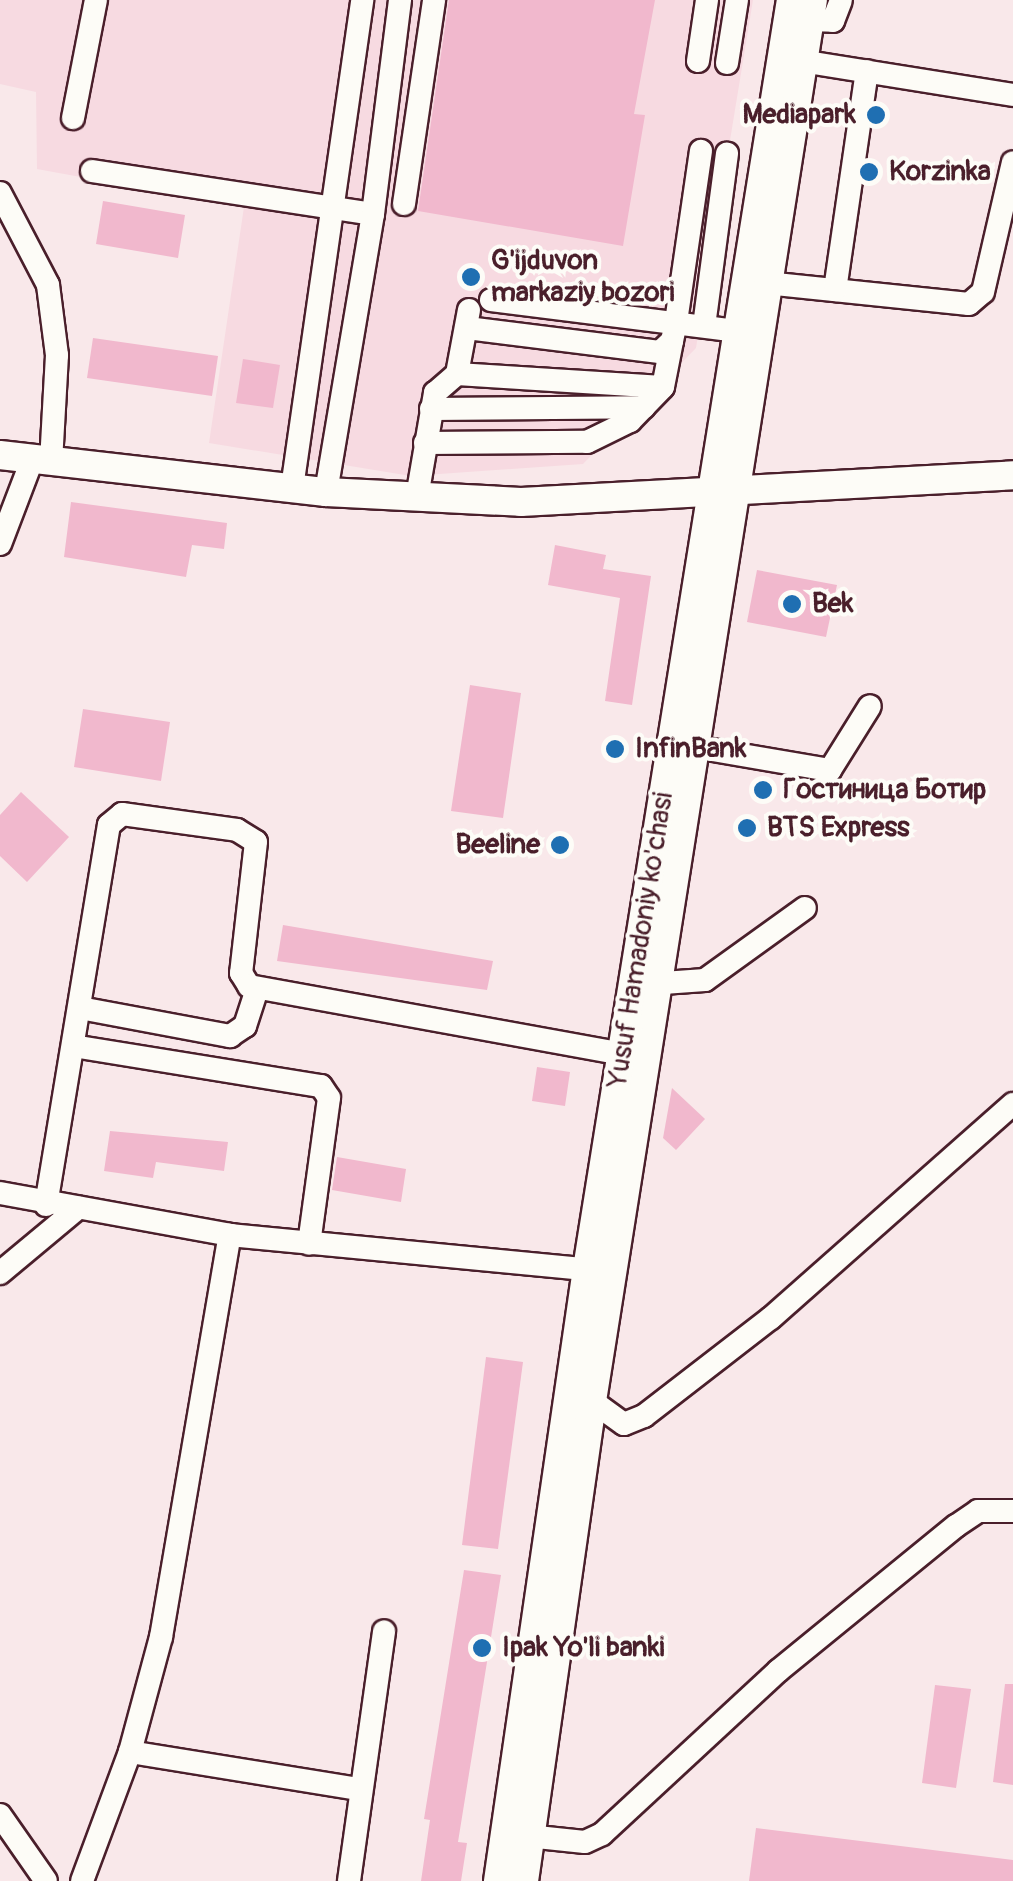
<!DOCTYPE html>
<html>
<head>
<meta charset="utf-8">
<style>
	body { margin:0 }
	#map { position:relative; width:1013px; height:1881px; overflow:hidden; background:#f9e8ea; font-family:Pangolin,sans-serif }
	div>[style] { position:absolute }
	[style*='--x'] { left:calc(var(--x)*1px); top:calc(var(--y)*1px); width:calc(var(--w)*1px); rotate:calc(var(--a)*1deg) }
	.built>* { inset:0; background:#f7dae1 }
	.building>* { inset:0; background:#f1b8cd }
	.roads { filter:drop-shadow(2px 0 #4a1f2b) drop-shadow(-2px 0 #4a1f2b) drop-shadow(0 2px #4a1f2b) drop-shadow(0 -2px #4a1f2b) }
	.minor>* { height:22px; margin:-11px; padding:0 11px; transform-origin:11px; border-radius:11px; background:#fdfcf7 }
	.major>* { height:28px; margin:-14px; padding:0 14px; transform-origin:14px; border-radius:14px; background:#fdfcf7 }
	.dots>* { width:28px; height:28px; translate:-50% -50%; box-sizing:border-box; border:5px solid #fdfcf7; border-radius:50% }
	span { translate:-50% -50%; white-space:nowrap; text-align:center; line-height:1.15; -webkit-text-stroke:8px #fdfcf7; paint-order:stroke }
	.poi-label { font-size:28px; color:#4a1f2b; font-weight:700 }
	.right { translate:-100% -50%; text-align:right }
	.left { translate:0 -50%; text-align:left }
	.street-label { font-size:28px; color:#4a1f2b }
</style>
</head>
<body>
<div id="map">
	<div class="built">
		<i style="clip-path:polygon(0 0,753px 0,696px 348px,583px 464px,411px 476px,209px 443px,244px 207px,37px 169px,36px 92px,0 84px)"></i>
	</div>
	<div class="building">
		<i style="clip-path:polygon(449px 0,655px 0,634px 114px,645px 115px,623px 246px,418px 211px)"></i>
		<i style="clip-path:polygon(103px 201px,185px 215px,178px 258px,96px 244px)"></i>
		<i style="clip-path:polygon(93px 338px,218px 356px,212px 396px,87px 378px)"></i>
		<i style="clip-path:polygon(243px 359px,280px 365px,273px 408px,236px 403px)"></i>
		<i style="clip-path:polygon(71px 502px,227px 523px,224px 549px,192px 545px,186px 577px,64px 557px)"></i>
		<i style="clip-path:polygon(555px 545px,606px 555px,603px 569px,651px 576px,632px 705px,605px 701px,620px 598px,548px 585px)"></i>
		<i style="clip-path:polygon(757px 570px,837px 585px,826px 637px,747px 622px)"></i>
		<i style="clip-path:polygon(470px 685px,521px 693px,503px 818px,451px 811px)"></i>
		<i style="clip-path:polygon(83px 709px,170px 722px,161px 781px,74px 767px)"></i>
		<i style="clip-path:polygon(21px 792px,69px 837px,27px 882px,0 856px,0 815px)"></i>
		<i style="clip-path:polygon(283px 925px,493px 961px,487px 990px,277px 961px)"></i>
		<i style="clip-path:polygon(537px 1067px,570px 1072px,565px 1106px,532px 1101px)"></i>
		<i style="clip-path:polygon(672px 1088px,705px 1119px,676px 1150px,663px 1138px)"></i>
		<i style="clip-path:polygon(110px 1131px,228px 1142px,224px 1171px,156px 1162px,153px 1178px,104px 1171px)"></i>
		<i style="clip-path:polygon(337px 1157px,406px 1169px,401px 1202px,332px 1190px)"></i>
		<i style="clip-path:polygon(486px 1357px,523px 1362px,498px 1549px,462px 1545px)"></i>
		<i style="clip-path:polygon(464px 1570px,501px 1575px,458px 1842px,467px 1843px,461px 1881px,421px 1881px,430px 1820px,424px 1819px)"></i>
		<i style="clip-path:polygon(1005px 1684px,1013px 1684px,1013px 1785px,993px 1782px)"></i>
		<i style="clip-path:polygon(935px 1685px,971px 1689px,956px 1788px,922px 1783px)"></i>
		<i style="clip-path:polygon(756px 1828px,1013px 1860px,1013px 1881px,749px 1881px)"></i>
	</div>
	<div class="roads">
		<div class="minor">
			<i style="--x:810;--y:20;--w:23;--a:2"></i>
			<i style="--x:833;--y:21;--w:22;--a:-69"></i>
			<i style="--x:698;--y:61;--w:62;--a:-81.6"></i>
			<i style="--x:801;--y:61;--w:215;--a:9.1"></i>
			<i style="--x:727;--y:63;--w:64;--a:-81"></i>
			<i style="--x:73;--y:118;--w:120;--a:-79"></i>
			<i style="--x:92;--y:171;--w:284;--a:8.7"></i>
			<i style="--x:0;--y:193;--w:104;--a:62.4"></i>
			<i style="--x:48;--y:285;--w:71;--a:82.7"></i>
			<i style="--x:57;--y:355;--w:106;--a:93.2"></i>
			<i style="--x:404;--y:204;--w:206;--a:-81.6"></i>
			<i style="--x:766;--y:283;--w:204;--a:5.9"></i>
			<i style="--x:969;--y:304;--w:18;--a:-41"></i>
			<i style="--x:983;--y:292;--w:133;--a:-77"></i>
			<i style="--x:835;--y:290;--w:221;--a:-81.7"></i>
			<i style="--x:491;--y:300;--w:247;--a:7.2"></i>
			<i style="--x:704;--y:326;--w:174;--a:-82.4"></i>
			<i style="--x:467;--y:328;--w:194;--a:7.1"></i>
			<i style="--x:660;--y:352;--w:16;--a:-43"></i>
			<i style="--x:672;--y:341;--w:19;--a:-78"></i>
			<i style="--x:676;--y:322;--w:173;--a:-81.7"></i>
			<i style="--x:457;--y:374;--w:206;--a:3.6"></i>
			<i style="--x:431;--y:409;--w:213;--a:-0.5"></i>
			<i style="--x:425;--y:443;--w:162;--a:-0.4"></i>
			<i style="--x:587;--y:442;--w:48;--a:-26"></i>
			<i style="--x:630;--y:421;--w:47;--a:-45.9"></i>
			<i style="--x:663;--y:387;--w:47;--a:-78.9"></i>
			<i style="--x:292;--y:488;--w:493;--a:-81.8"></i>
			<i style="--x:326;--y:492;--w:282;--a:-80.4"></i>
			<i style="--x:373;--y:214;--w:216;--a:-82.8"></i>
			<i style="--x:417;--y:497;--w:106;--a:-80.2"></i>
			<i style="--x:435;--y:393;--w:29;--a:-41"></i>
			<i style="--x:457;--y:374;--w:65;--a:-79.4"></i>
			<i style="--x:0;--y:544;--w:90;--a:-69.1"></i>
			<i style="--x:695;--y:747;--w:137;--a:9.7"></i>
			<i style="--x:830;--y:770;--w:75;--a:-58"></i>
			<i style="--x:663;--y:983;--w:42;--a:-4.1"></i>
			<i style="--x:705;--y:980;--w:123;--a:-35.8"></i>
			<i style="--x:80;--y:1008;--w:153;--a:10.6"></i>
			<i style="--x:230;--y:1036;--w:18;--a:-34"></i>
			<i style="--x:245;--y:1026;--w:39;--a:-72"></i>
			<i style="--x:73;--y:1046;--w:251;--a:9.2"></i>
			<i style="--x:321;--y:1086;--w:14;--a:56"></i>
			<i style="--x:329;--y:1098;--w:147;--a:97.8"></i>
			<i style="--x:0;--y:1193;--w:234;--a:10.3"></i>
			<i style="--x:230;--y:1235;--w:374;--a:5.5"></i>
			<i style="--x:46;--y:1205;--w:385;--a:-80.6"></i>
			<i style="--x:109;--y:825;--w:17;--a:-40"></i>
			<i style="--x:122;--y:814;--w:116;--a:7.9"></i>
			<i style="--x:237;--y:830;--w:22;--a:32"></i>
			<i style="--x:256;--y:842;--w:132;--a:96.5"></i>
			<i style="--x:241;--y:973;--w:15;--a:58"></i>
			<i style="--x:249;--y:986;--w:381;--a:10.3"></i>
			<i style="--x:0;--y:1273;--w:102;--a:-39.8"></i>
			<i style="--x:592;--y:1401;--w:39;--a:36"></i>
			<i style="--x:624;--y:1424;--w:22;--a:-22"></i>
			<i style="--x:644;--y:1416;--w:160;--a:-37.7"></i>
			<i style="--x:771;--y:1318;--w:323;--a:-41.5"></i>
			<i style="--x:130;--y:1752;--w:232;--a:9.2"></i>
			<i style="--x:0;--y:1815;--w:80;--a:55.1"></i>
			<i style="--x:518;--y:1835;--w:67;--a:6"></i>
			<i style="--x:585;--y:1842;--w:19;--a:-25"></i>
			<i style="--x:602;--y:1834;--w:240;--a:-42.8"></i>
			<i style="--x:778;--y:1671;--w:230;--a:-39.2"></i>
			<i style="--x:956;--y:1526;--w:27;--a:-34"></i>
			<i style="--x:978;--y:1511;--w:35;--a:0"></i>
			<i style="--x:82;--y:1881;--w:138;--a:-69.6"></i>
			<i style="--x:130;--y:1752;--w:119;--a:-74.9"></i>
			<i style="--x:161;--y:1637;--w:408;--a:-80.3"></i>
			<i style="--x:349;--y:1881;--w:252;--a:-82"></i>
		</div>
		<div class="major">
			<i style="--x:0;--y:455;--w:328;--a:6.5"></i>
			<i style="--x:326;--y:492;--w:195;--a:2.9"></i>
			<i style="--x:521;--y:502;--w:493;--a:-3.1"></i>
			<i style="--x:498;--y:1881;--w:618;--a:-81.73"></i>
			<i style="--x:587;--y:1269;--w:1285;--a:-80.87"></i>
			<i style="--x:524;--y:1881;--w:485;--a:-81.9"></i>
			<i style="--x:592;--y:1401;--w:1418;--a:-81.04"></i>
		</div>
	</div>
	<div class="dots">
		<i style="left:876px;top:115px;background:#1f6fb2"></i>
		<i style="left:869px;top:172px;background:#1f6fb2"></i>
		<i style="left:471px;top:277px;background:#1f6fb2"></i>
		<i style="left:792px;top:604px;background:#1f6fb2"></i>
		<i style="left:615px;top:749px;background:#1f6fb2"></i>
		<i style="left:763px;top:790px;background:#1f6fb2"></i>
		<i style="left:747px;top:828px;background:#1f6fb2"></i>
		<i style="left:560px;top:845px;background:#1f6fb2"></i>
		<i style="left:482px;top:1648px;background:#1f6fb2"></i>
	</div>
	<div class="poi-label">
		<span class="right" style="left:856px;top:115px">Mediapark</span>
		<span class="left" style="left:889px;top:172px">Korzinka</span>
		<span class="left" style="left:491px;top:277px">G'ijduvon<br>markaziy bozori</span>
		<span class="left" style="left:812px;top:604px">Bek</span>
		<span class="left" style="left:635px;top:749px">InfinBank</span>
		<span class="left" style="left:783px;top:790px">Гостиница Ботир</span>
		<span class="left" style="left:767px;top:828px">BTS Express</span>
		<span class="right" style="left:540px;top:845px">Beeline</span>
		<span class="left" style="left:502px;top:1648px">Ipak Yo'li banki</span>
	</div>
	<div class="street-label">
		<span style="left:641px;top:940px;rotate:-81deg">Yusuf Hamadoniy ko'chasi</span>
	</div>
</div>
</body>
</html>
